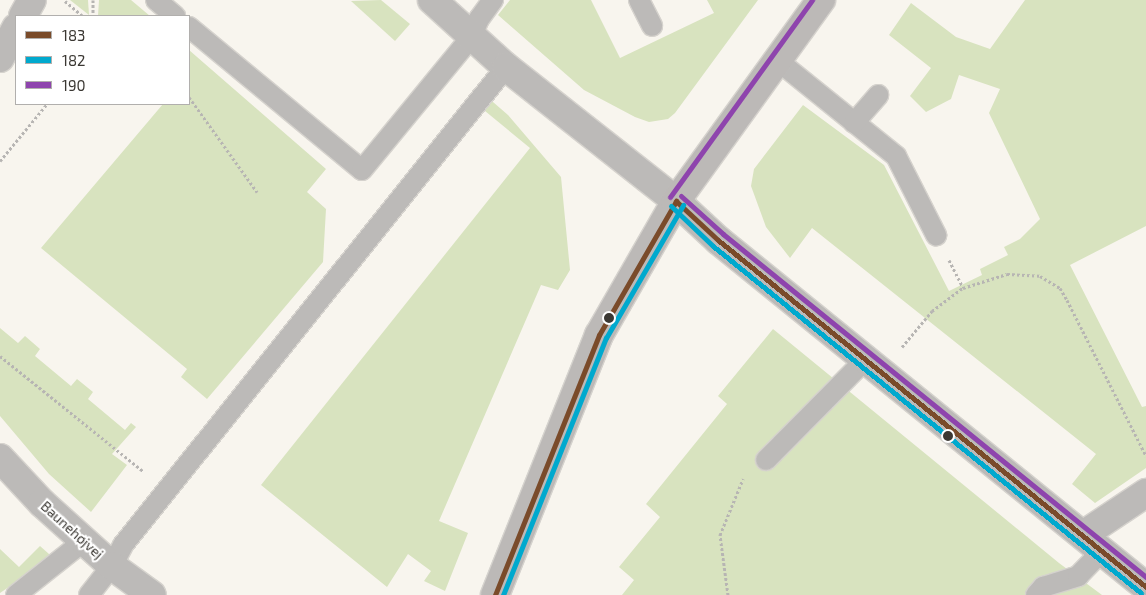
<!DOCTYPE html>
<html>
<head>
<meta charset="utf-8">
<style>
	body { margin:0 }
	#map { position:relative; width:1146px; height:595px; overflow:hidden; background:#f8f5ee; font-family:"Exo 2",sans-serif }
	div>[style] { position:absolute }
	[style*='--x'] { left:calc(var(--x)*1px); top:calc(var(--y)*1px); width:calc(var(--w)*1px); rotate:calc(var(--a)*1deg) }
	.green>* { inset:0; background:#d8e3bf }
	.path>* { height:3px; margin-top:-1.5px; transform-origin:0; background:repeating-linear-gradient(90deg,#b7b5b3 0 2.5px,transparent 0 5px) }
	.roads { filter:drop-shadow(1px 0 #d5d2cd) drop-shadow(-1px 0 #d5d2cd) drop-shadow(0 1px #d5d2cd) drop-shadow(0 -1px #d5d2cd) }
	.lane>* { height:20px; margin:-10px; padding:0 10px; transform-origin:10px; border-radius:10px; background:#bcbab8 }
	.street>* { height:28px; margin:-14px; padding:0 14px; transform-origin:14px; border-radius:14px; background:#bcbab8 }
	.secondary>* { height:28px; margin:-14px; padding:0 14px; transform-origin:14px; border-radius:14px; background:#bcb9b7 }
	.bus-1>* { height:5px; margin:-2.5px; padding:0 2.5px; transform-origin:2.5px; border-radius:2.5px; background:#7a4b2a }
	.bus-2>* { height:5px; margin:-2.5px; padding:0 2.5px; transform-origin:2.5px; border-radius:2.5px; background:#00a9ce }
	.bus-3>* { height:5px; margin:-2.5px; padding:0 2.5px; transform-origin:2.5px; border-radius:2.5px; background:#8e44ad }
	.dots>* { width:14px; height:14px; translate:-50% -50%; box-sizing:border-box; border:2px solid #fff; border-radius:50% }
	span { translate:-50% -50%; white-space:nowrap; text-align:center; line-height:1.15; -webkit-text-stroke:4.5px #fff; paint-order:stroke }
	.street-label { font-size:14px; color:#3b3833 }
	.legend { position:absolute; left:15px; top:15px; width:175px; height:90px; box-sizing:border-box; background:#fff; border:1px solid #b1afad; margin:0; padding:6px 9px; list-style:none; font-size:15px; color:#3b3833 }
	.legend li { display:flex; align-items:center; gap:10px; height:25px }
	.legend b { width:25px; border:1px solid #b1afad }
</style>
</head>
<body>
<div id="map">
	<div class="green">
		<i style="clip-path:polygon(70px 0,88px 0,89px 15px)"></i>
		<i style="clip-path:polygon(99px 0,131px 0,150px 16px,98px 16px)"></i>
		<i style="clip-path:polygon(381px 0,410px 24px,395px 41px,351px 1px)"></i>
		<i style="clip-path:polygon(510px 0,591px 0,620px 58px,714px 13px,707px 0,758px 0,675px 113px,668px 119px,649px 122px,635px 117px,584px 90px,498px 15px)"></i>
		<i style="clip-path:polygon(1025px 0,1146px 0,1146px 226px,1070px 265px,1142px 407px,1146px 406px,1146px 468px,1095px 503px,1072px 484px,1096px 454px,812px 228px,790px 258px,766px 227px,751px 186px,754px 169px,803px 105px,884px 165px,949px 291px,982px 275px,980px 269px,1008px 255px,1004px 247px,1020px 239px,1040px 219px,989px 113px,1000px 89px,959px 75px,951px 99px,926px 112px,910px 96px,931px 68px,889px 35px,911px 3px,956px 37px,990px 49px)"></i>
		<i style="clip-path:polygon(189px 50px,326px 169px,307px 192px,326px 209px,323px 262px,207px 399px,181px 377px,187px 369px,41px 248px,163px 104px,189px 104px)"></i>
		<i style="clip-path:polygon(488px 102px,493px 102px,508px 115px,561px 177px,570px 270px,558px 290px,541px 285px,439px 521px,468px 533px,445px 591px,424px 581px,431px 571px,408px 554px,387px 587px,261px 485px,530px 148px,485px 111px)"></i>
		<i style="clip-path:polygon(0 328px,18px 343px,25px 336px,40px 349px,35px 356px,71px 386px,77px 379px,93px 392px,88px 399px,125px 430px,131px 423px,136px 427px,112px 454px,127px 465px,91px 512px,49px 474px,0 416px)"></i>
		<i style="clip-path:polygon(773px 329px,1059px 563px,1102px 595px,622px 595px,634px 580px,619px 567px,660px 517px,646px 504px,727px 404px,718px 396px)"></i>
		<i style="clip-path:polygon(40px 546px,49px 554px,50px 559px,0 593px,0 549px,19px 567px)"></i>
	</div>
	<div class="path">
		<i style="--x:93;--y:0;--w:16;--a:90"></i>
		<i style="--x:65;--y:1;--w:23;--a:40"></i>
		<i style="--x:189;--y:97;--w:117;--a:54.4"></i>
		<i style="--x:0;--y:161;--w:74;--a:-50.5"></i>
		<i style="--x:949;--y:260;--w:31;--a:63"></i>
		<i style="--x:902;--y:347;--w:47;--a:-50.2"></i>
		<i style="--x:932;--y:311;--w:39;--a:-37"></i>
		<i style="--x:963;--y:288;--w:46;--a:-17.7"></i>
		<i style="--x:1007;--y:274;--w:33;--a:3"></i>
		<i style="--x:1040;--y:276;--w:23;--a:31"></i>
		<i style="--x:1060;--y:288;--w:14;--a:60"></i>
		<i style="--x:1067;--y:300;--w:175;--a:63.1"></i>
		<i style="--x:0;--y:356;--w:184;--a:38.8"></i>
		<i style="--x:728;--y:595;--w:61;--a:-97.6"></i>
		<i style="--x:720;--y:535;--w:61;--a:-67.7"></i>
	</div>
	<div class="roads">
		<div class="lane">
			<i style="--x:156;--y:0;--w:25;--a:40"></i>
			<i style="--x:639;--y:0;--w:29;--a:63"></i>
			<i style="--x:189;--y:27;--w:224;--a:39.6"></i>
			<i style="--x:362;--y:170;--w:173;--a:-50.6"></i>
			<i style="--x:472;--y:36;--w:18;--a:-68"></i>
			<i style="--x:479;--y:19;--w:24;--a:-54"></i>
			<i style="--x:777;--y:60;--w:153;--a:38.9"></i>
			<i style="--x:896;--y:156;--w:89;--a:63.1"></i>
			<i style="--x:854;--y:123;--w:37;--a:-49"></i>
			<i style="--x:766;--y:460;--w:141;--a:-45.3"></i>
			<i style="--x:16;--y:595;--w:87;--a:-38.5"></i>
			<i style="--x:89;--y:595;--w:37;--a:-52"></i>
			<i style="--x:112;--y:566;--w:24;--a:-62"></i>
			<i style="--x:123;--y:545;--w:613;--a:-51.3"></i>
			<i style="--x:1036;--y:595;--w:11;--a:-49"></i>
			<i style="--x:1043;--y:587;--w:37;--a:-17"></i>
			<i style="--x:1078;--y:576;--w:35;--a:-46"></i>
		</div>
		<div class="street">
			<i style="--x:432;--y:0;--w:100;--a:42.2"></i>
			<i style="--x:506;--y:67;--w:216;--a:38.2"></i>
			<i style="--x:676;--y:201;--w:57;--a:42.9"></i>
			<i style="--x:718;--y:240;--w:551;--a:39.03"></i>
			<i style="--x:23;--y:16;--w:18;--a:-61"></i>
			<i style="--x:0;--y:58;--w:34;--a:-62"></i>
			<i style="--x:0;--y:458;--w:62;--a:47"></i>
			<i style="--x:42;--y:503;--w:94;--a:42"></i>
			<i style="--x:112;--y:566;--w:49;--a:35.9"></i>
			<i style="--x:1083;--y:535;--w:76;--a:-33.7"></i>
		</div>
		<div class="secondary">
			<i style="--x:495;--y:595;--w:280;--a:-68.2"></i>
			<i style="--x:599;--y:335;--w:155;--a:-60.1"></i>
			<i style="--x:676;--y:201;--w:248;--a:-54.2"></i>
		</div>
	</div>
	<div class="bus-1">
		<i style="--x:676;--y:201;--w:57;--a:42.9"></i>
		<i style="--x:718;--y:240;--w:551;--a:39.03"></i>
		<i style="--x:495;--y:595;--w:280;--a:-68.2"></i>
		<i style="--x:599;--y:335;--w:155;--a:-60.1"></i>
	</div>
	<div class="bus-2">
		<i style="--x:671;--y:206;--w:58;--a:43.6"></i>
		<i style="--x:713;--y:246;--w:551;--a:39.03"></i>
		<i style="--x:503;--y:595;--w:277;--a:-68.2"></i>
		<i style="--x:606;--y:338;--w:154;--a:-59.9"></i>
	</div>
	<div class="bus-3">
		<i style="--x:681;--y:196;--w:57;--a:42.1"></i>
		<i style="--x:723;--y:234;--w:545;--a:39.04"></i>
		<i style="--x:670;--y:197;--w:243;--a:-54.2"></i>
	</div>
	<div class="dots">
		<i style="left:609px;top:318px;background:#3b3833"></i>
		<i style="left:948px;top:436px;background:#3b3833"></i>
	</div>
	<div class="street-label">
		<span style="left:72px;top:530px;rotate:42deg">Baunehøjvej</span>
	</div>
	<ul class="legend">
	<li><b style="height:6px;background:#7a4b2a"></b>183</li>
	<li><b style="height:6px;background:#00a9ce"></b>182</li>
	<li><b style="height:6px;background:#8e44ad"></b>190</li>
	</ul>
</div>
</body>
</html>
